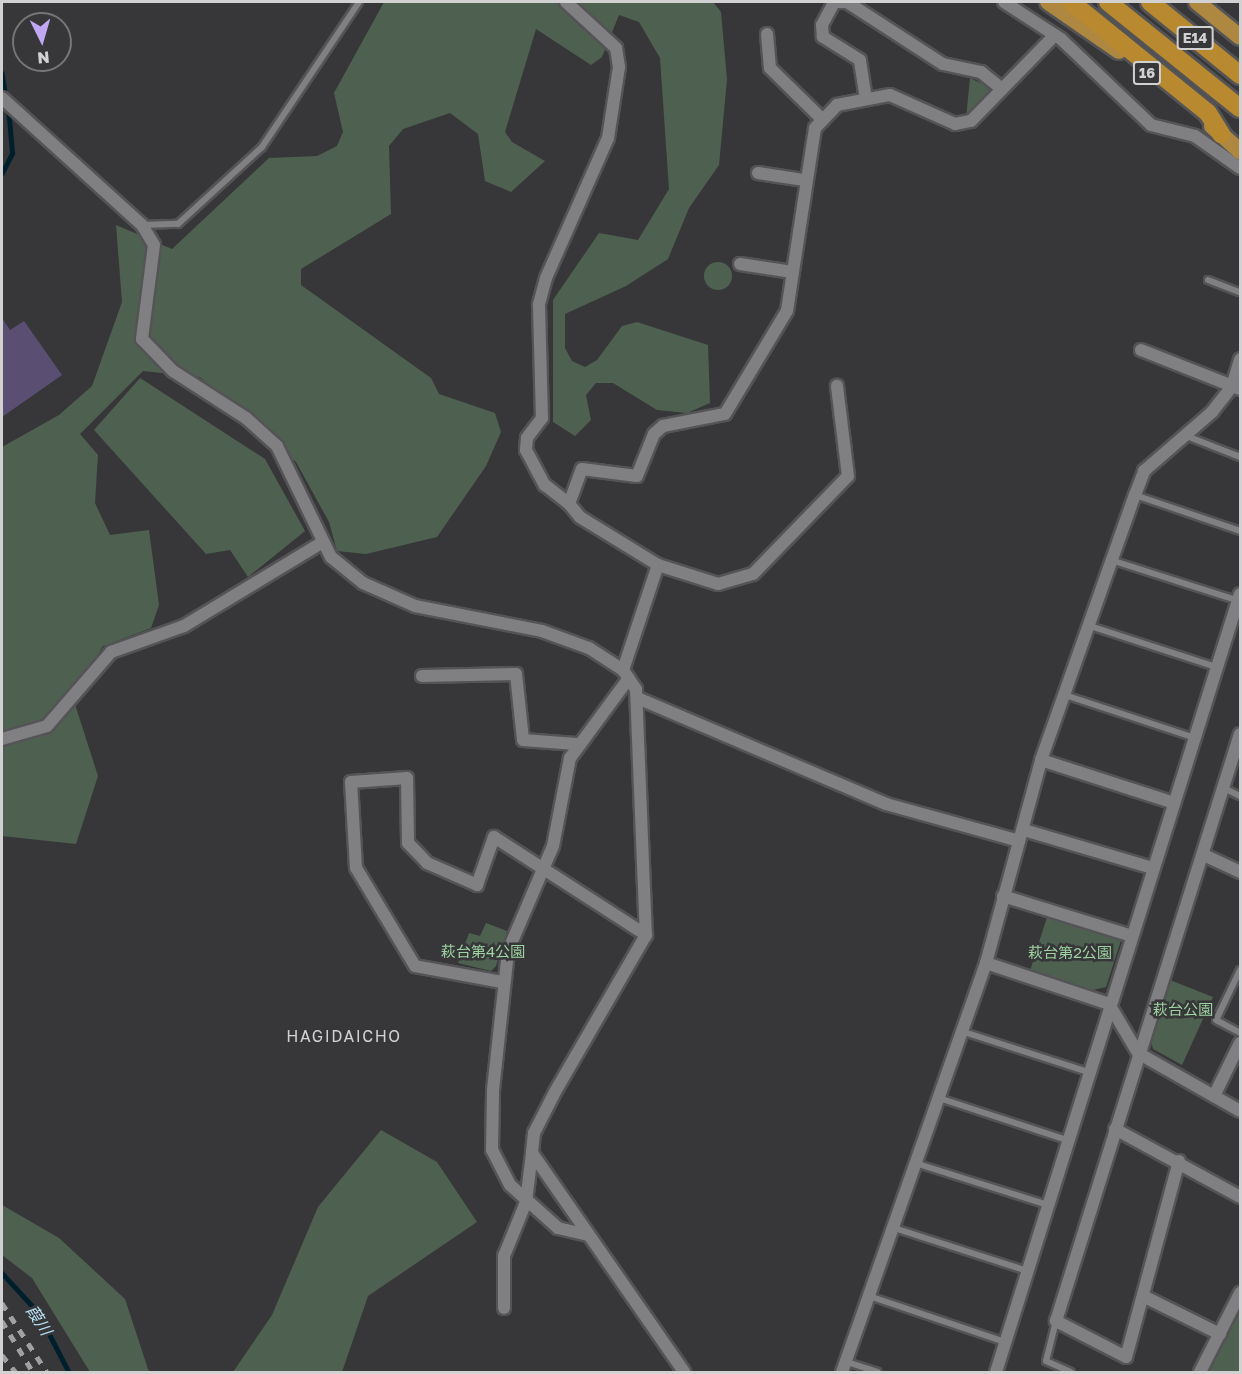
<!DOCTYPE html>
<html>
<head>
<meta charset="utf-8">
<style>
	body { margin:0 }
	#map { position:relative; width:1242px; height:1374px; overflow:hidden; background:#373739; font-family:"Golos Text","Noto Sans JP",sans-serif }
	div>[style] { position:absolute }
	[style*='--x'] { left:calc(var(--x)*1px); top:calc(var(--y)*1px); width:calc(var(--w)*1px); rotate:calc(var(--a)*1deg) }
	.green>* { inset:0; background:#4e6150 }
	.round { border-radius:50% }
	.stream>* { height:4.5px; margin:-2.25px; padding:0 2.25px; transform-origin:2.25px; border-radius:2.25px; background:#001f2d }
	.building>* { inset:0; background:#5a4f73 }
	.roads { filter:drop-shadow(2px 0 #545456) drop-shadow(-2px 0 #545456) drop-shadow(0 2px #545456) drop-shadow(0 -2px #545456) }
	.service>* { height:6px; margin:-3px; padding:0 3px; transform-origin:3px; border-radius:3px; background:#807f82 }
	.minor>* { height:12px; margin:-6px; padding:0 6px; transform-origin:6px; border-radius:6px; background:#807f82 }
	.tertiary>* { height:12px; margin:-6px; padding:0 6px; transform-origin:6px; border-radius:6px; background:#807f82 }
	.trunk>* { height:16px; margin:-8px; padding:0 8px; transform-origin:8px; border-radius:8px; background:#ae8740 }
	.motorway>* { height:18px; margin:-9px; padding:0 9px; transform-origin:9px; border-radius:9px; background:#b9892f }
	.rail>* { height:4.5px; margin-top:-2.25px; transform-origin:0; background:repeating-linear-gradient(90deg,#a0a0a1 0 8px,transparent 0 16px) }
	span { translate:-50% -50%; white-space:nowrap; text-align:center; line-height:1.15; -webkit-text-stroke:5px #373739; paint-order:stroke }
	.shield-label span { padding:2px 4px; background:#373739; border:2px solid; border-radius:4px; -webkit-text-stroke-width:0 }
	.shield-label { font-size:14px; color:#d1d1d2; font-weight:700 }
	.park-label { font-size:15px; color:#9dd3a1 }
	.neighbourhood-label { font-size:16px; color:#d1d1d2; letter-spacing:1.5px }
	.water-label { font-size:16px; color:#b7e2f8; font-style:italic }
	.frame { position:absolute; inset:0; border:3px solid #d1d1d2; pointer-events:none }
	.north { position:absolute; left:12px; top:12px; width:60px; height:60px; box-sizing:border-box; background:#373739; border:2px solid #757576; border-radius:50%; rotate:175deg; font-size:16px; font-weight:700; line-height:24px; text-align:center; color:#d1d1d2 }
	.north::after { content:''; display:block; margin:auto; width:21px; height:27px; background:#c1a8f3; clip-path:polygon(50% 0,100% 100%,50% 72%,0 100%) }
</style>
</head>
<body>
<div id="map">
	<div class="green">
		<i style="clip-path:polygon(384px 2px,713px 2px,721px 12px,727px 79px,719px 165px,689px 208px,668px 259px,626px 286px,565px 314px,565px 348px,572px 361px,585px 367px,597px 360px,622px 326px,637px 322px,708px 345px,710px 403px,687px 413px,657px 410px,613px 383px,596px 383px,586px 395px,591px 420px,575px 436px,553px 422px,553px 300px,599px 233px,638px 240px,669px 189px,660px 58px,639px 22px,619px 15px,602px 57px,591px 65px,536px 29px,505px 132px,512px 142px,545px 161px,511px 192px,485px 181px,478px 134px,450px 113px,403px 129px,389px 146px,391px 214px,301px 269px,301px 285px,431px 378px,439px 394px,495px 413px,501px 432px,486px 466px,437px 537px,366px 554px,337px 551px,329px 522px,296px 462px,200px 377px,143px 371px,80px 434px,98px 455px,95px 503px,110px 535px,149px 530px,159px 605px,151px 628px,103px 646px,72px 695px,98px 776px,76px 844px,2px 836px,2px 447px,59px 415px,92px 386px,122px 302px,116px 225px,172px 249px,269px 158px,317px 156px,337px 146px,343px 132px,334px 93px)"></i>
		<i style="clip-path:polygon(970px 78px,995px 90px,966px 119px)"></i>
		<i class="round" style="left:704px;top:262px;width:28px;height:28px"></i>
		<i style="clip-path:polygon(140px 378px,265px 459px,305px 531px,248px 577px,230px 550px,206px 554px,94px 430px)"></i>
		<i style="clip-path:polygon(1048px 914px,1122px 937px,1106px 987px,1093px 990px,1029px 974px)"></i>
		<i style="clip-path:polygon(486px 923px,507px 931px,496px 966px,491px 971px,458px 963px,469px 933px,480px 936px)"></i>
		<i style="clip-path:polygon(1170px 980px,1213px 997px,1182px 1065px,1153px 1049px,1151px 1040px)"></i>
		<i style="clip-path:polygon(381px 1130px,437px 1162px,477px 1222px,368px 1296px,342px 1372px,233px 1372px,272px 1315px,318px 1207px)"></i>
		<i style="clip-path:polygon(2px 1205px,59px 1238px,125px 1299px,149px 1372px,90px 1372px,32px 1278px,2px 1255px)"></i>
		<i style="clip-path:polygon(1240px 1312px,1240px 1372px,1209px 1372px)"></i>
	</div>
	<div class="stream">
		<i style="--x:2;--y:73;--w:26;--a:81"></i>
		<i style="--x:2;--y:173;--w:22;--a:-63"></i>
		<i style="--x:12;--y:153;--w:46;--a:-95"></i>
		<i style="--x:2;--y:1273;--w:53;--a:47.3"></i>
		<i style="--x:38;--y:1312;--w:68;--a:62.7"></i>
	</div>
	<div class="building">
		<i style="clip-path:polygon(2px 318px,10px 330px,24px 321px,62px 375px,2px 417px)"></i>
	</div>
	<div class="roads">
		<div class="service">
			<i style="--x:142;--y:225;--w:36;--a:-2"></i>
			<i style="--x:178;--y:224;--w:114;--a:-42.5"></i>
			<i style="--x:262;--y:147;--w:174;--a:-56.2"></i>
			<i style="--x:1208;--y:280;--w:34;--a:21"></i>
			<i style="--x:1184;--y:435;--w:60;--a:21.4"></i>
			<i style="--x:1135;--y:495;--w:111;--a:18.9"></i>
			<i style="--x:1114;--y:561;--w:131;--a:17.7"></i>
			<i style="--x:1090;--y:626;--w:133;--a:18"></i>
			<i style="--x:1065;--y:695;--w:137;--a:18.3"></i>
			<i style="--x:1224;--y:788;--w:18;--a:27"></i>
			<i style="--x:1240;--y:970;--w:55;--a:115.6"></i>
			<i style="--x:1216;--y:1020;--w:27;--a:28"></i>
			<i style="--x:961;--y:1031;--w:133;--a:17.9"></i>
			<i style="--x:939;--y:1098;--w:135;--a:18.2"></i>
			<i style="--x:915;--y:1163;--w:139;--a:17.5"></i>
			<i style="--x:891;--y:1227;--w:143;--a:17.9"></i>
			<i style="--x:869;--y:1296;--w:144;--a:18.7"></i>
			<i style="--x:1056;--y:1321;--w:41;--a:104"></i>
			<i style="--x:1046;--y:1361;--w:27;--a:24"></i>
			<i style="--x:847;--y:1362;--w:32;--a:18"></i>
		</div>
		<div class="minor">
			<i style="--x:566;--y:2;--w:68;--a:42.6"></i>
			<i style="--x:616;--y:48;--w:19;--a:81"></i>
			<i style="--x:619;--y:67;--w:72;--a:98.8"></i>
			<i style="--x:608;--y:138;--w:153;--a:113.9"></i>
			<i style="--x:546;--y:278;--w:28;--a:105"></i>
			<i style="--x:539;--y:305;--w:113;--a:88.5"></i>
			<i style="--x:542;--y:418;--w:25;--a:127"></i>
			<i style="--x:527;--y:438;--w:12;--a:95"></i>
			<i style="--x:526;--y:450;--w:40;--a:62"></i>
			<i style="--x:545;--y:485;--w:31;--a:38"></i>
			<i style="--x:1004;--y:2;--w:68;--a:33"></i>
			<i style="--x:1061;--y:39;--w:124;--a:43.7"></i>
			<i style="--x:1151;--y:125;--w:45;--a:14"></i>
			<i style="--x:1195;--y:136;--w:55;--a:35.4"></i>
			<i style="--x:767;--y:34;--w:34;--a:85"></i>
			<i style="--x:770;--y:68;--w:74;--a:44.5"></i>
			<i style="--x:866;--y:99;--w:39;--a:-99"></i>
			<i style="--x:860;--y:60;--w:44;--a:-148.1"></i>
			<i style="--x:823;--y:37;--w:12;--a:-95"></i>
			<i style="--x:822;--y:25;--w:26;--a:-62"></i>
			<i style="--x:834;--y:2;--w:13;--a:0"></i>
			<i style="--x:847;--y:2;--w:114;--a:32.9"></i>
			<i style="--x:943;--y:64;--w:39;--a:12"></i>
			<i style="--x:981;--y:72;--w:27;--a:39"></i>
			<i style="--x:758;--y:173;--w:47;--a:8.7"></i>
			<i style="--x:740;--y:264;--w:53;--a:8.7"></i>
			<i style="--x:1141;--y:350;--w:106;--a:21.5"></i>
			<i style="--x:658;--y:565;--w:63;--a:17.6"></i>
			<i style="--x:718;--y:584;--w:36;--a:-16"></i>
			<i style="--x:753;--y:574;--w:136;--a:-45.9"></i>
			<i style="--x:848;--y:476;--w:91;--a:-97"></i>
			<i style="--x:623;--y:670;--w:111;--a:-71.6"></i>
			<i style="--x:658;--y:565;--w:92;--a:-148.4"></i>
			<i style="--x:580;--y:517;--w:17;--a:-130"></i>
			<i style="--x:569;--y:504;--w:37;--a:-70"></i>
			<i style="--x:582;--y:469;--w:55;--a:7.3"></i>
			<i style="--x:637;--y:476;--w:45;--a:-68"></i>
			<i style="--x:654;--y:434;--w:12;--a:-42"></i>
			<i style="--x:663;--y:426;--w:63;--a:-11"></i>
			<i style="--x:725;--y:414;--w:120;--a:-59"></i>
			<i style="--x:787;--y:311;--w:185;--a:-81.3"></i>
			<i style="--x:815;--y:128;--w:32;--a:-46"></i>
			<i style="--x:837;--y:105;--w:54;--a:-10.7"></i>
			<i style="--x:890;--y:95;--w:71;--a:24"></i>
			<i style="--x:955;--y:124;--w:16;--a:-11"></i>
			<i style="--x:971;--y:121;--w:120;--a:-45.7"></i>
			<i style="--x:422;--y:676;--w:94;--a:-1.2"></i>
			<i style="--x:516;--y:674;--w:66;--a:83.9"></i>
			<i style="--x:523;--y:740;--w:53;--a:4.3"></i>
			<i style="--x:640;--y:699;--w:267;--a:23.1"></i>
			<i style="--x:886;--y:804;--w:138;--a:15.5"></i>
			<i style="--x:2;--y:739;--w:47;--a:-16.1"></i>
			<i style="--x:47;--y:726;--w:98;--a:-49.1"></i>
			<i style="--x:111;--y:652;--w:77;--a:-19.6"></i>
			<i style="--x:184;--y:626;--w:160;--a:-31.2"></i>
			<i style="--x:1041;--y:760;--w:140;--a:17.9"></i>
			<i style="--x:1024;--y:830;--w:134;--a:16.5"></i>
			<i style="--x:1206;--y:856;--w:38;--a:25"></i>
			<i style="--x:1003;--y:896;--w:135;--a:17.2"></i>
			<i style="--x:986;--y:963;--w:130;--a:18.4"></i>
			<i style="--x:1109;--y:1004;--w:57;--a:59.4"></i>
			<i style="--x:1138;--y:1053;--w:117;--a:29.6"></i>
			<i style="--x:502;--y:982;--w:88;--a:-169.6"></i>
			<i style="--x:415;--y:966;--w:114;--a:-121"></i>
			<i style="--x:356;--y:868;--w:86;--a:-93.3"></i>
			<i style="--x:351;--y:782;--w:56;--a:-4.1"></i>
			<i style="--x:407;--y:778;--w:65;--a:89.1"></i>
			<i style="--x:408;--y:843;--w:28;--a:46"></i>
			<i style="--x:427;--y:863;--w:55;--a:23.7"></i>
			<i style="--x:477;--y:885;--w:51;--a:-70.5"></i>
			<i style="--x:494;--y:837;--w:181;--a:32.8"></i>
			<i style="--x:1214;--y:1096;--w:59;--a:-63.9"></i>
			<i style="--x:1115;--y:1129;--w:142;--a:28.5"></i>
			<i style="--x:1179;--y:1161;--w:203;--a:105.1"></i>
			<i style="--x:1126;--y:1357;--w:79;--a:-152.8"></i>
			<i style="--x:1056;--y:1321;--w:615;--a:-72.6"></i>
			<i style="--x:588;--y:1235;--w:31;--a:-167"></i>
			<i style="--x:558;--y:1228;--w:64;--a:-138.1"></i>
			<i style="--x:510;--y:1185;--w:39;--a:-117"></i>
			<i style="--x:492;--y:1150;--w:60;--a:-89"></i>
			<i style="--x:493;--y:1090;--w:140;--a:-83.8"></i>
			<i style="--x:508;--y:951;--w:114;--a:-66.8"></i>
			<i style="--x:553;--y:846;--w:90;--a:-79.1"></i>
			<i style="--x:570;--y:758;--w:99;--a:-53.6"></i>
			<i style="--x:1143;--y:1296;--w:86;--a:26.3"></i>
			<i style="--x:504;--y:1308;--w:52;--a:-90"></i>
			<i style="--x:504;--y:1256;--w:58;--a:-67.8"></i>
			<i style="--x:526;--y:1202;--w:49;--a:-83"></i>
			<i style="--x:842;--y:1372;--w:434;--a:-70.6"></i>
			<i style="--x:986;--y:963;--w:210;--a:-74.8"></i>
			<i style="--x:1041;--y:760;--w:281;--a:-70.5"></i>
			<i style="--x:1135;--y:495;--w:26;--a:-69"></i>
			<i style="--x:1144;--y:471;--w:90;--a:-40.9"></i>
			<i style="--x:1212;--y:412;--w:33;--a:-52"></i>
			<i style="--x:1232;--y:386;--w:28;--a:-73"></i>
			<i style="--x:996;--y:1372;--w:815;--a:-72.59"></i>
		</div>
		<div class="tertiary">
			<i style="--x:2;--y:98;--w:189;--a:42.2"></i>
			<i style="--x:142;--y:225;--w:23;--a:59"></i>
			<i style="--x:154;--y:245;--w:95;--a:97.3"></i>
			<i style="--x:142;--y:339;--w:45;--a:45.9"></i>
			<i style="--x:173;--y:371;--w:87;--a:32.8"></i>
			<i style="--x:246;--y:418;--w:42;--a:42.1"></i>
			<i style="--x:277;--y:446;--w:123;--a:64.1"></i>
			<i style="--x:331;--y:557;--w:41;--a:39.1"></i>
			<i style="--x:363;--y:583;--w:57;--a:23.9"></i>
			<i style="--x:415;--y:606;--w:129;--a:11.1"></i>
			<i style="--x:542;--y:631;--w:50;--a:19.9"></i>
			<i style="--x:589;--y:648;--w:40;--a:32.9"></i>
			<i style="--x:623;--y:670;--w:23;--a:56"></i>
			<i style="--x:636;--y:689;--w:246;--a:87.7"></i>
			<i style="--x:646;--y:935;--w:181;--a:120.1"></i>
			<i style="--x:555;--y:1092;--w:46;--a:117.1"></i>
			<i style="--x:534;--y:1133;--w:20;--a:96"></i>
			<i style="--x:532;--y:1153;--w:267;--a:55.2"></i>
			<i style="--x:1200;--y:1372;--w:89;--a:-63.1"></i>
		</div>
		<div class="trunk">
			<i style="--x:1048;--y:2;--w:86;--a:34.6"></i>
			<i style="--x:1197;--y:2;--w:55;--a:39.1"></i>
			<i style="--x:1212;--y:126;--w:38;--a:42"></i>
		</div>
		<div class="motorway">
			<i style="--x:1071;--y:2;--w:176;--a:39"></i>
			<i style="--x:1208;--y:113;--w:25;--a:58"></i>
			<i style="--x:1108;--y:2;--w:169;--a:38.8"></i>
			<i style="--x:1150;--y:2;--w:116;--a:39"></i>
		</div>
	</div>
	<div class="rail">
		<i style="--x:2;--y:1303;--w:82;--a:56.9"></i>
		<i style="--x:2;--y:1321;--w:60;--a:58.7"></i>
		<i style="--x:2;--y:1355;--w:22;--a:51"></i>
	</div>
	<div class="shield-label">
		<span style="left:1195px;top:38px">E14</span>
		<span style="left:1147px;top:73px">16</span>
	</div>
	<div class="park-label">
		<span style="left:483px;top:952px">萩台第4公園</span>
		<span style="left:1070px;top:953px">萩台第2公園</span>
		<span style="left:1183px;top:1010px">萩台公園</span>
	</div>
	<div class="neighbourhood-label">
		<span style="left:344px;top:1036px">HAGIDAICHO</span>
	</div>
	<div class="water-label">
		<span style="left:39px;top:1320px;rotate:57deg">葭川</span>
	</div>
	<div class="frame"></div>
	<div class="north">N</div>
</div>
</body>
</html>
